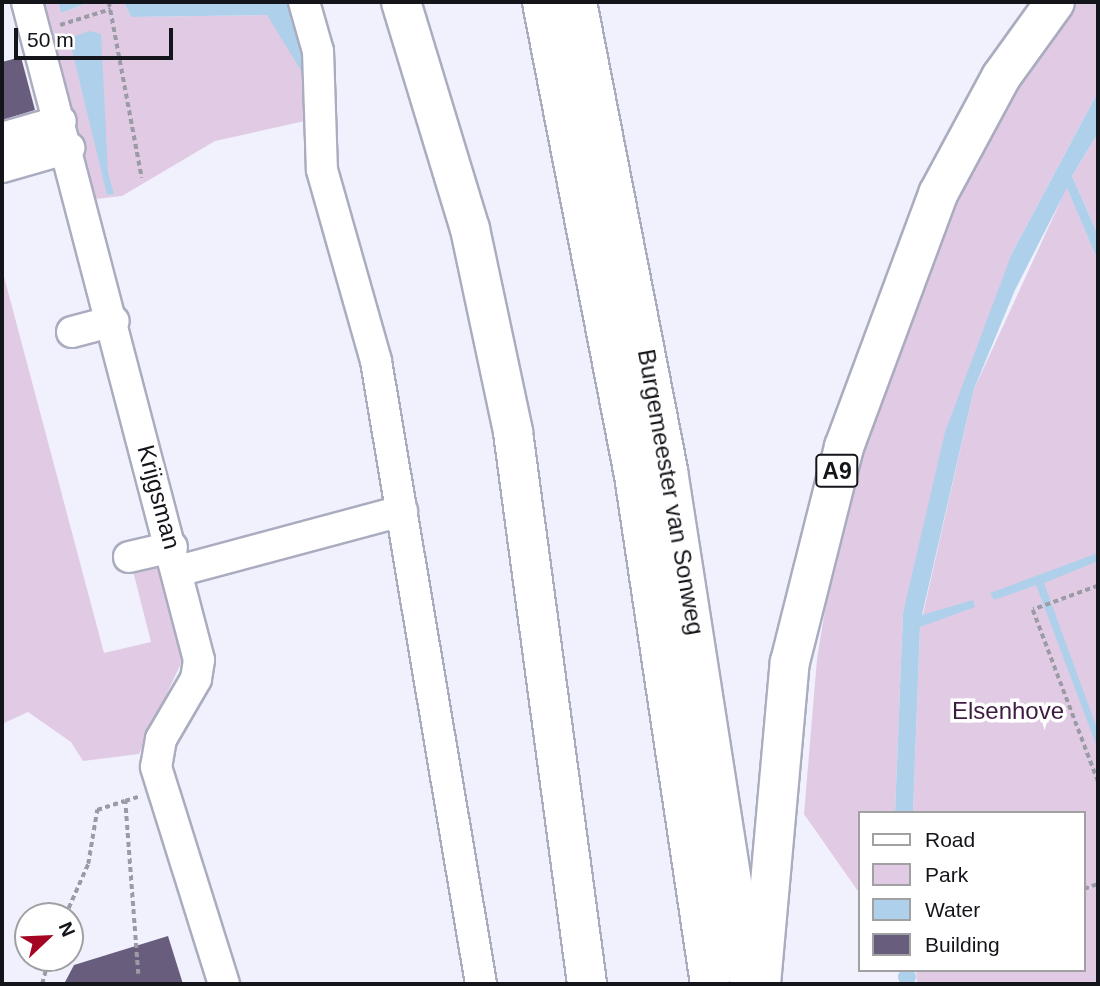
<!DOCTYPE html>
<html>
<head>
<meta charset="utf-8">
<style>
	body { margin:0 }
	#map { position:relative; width:1100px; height:986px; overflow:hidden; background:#f0f1fd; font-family:Arial,sans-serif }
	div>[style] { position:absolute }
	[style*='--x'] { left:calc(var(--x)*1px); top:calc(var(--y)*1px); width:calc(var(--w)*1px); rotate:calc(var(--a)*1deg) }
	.green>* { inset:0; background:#e1cbe4 }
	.water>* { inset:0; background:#afd0ea }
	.round { border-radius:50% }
	.building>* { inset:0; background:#695d7d }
	.path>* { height:3.5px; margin-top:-1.75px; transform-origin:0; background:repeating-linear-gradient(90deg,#9a9ba5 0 5px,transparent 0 8.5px) }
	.roads { filter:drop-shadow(2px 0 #aaacbf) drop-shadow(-2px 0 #aaacbf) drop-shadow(0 2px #aaacbf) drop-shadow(0 -2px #aaacbf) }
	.minor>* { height:30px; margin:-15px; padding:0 15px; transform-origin:15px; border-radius:15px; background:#fff }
	.highway>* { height:38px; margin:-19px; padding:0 19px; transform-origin:19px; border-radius:19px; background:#fff }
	span { translate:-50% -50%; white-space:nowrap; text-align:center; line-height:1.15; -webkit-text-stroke:7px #fff; paint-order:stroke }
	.shield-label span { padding:2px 5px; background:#fff; border:2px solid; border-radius:5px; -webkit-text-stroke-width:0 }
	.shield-label { font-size:23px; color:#14141b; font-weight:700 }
	.street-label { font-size:24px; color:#14141b }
	.park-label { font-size:24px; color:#3c1a41 }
	.frame { position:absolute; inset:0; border:4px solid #14141b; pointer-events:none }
	.legend { position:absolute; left:858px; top:811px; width:228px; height:161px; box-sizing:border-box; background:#fff; border:2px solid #a1a1a4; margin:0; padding:9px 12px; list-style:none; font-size:21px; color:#14141b }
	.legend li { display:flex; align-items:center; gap:14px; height:35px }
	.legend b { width:35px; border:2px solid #a1a1a4 }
	.north { position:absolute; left:14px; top:902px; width:70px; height:70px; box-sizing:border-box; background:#fff; border:2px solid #a1a1a4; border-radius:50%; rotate:67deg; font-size:19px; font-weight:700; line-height:28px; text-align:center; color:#14141b }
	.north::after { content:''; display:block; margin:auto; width:24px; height:32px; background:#a30523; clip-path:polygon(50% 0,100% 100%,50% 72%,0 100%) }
	.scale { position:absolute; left:14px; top:28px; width:159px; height:32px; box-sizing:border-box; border:4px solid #14141b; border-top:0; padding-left:9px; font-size:21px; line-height:24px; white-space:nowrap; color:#14141b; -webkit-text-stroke:5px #fff; paint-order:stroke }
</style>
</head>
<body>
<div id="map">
	<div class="green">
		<i style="clip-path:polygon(41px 2px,58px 2px,61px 13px,90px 2px,124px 2px,131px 17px,267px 15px,294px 23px,287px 2px,298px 2px,314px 119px,215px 141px,122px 196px,96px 199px)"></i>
		<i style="clip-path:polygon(1078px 2px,1098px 2px,1098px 92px,1012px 253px,903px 613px,895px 813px,860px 813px,860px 894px,804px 814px,817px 659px,836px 542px,874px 405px,960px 189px,1018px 86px)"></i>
		<i style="clip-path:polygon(1098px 133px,1098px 235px,1072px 176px)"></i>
		<i style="clip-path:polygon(1067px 187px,1098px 261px,1098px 984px,917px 984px,916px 970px,1084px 970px,1084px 813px,913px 813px,920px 627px,974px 389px)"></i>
		<i style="clip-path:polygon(2px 269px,104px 653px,151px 642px,132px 567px,159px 560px,182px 661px,139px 754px,83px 761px,71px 742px,28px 712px,2px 724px)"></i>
	</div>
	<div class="water">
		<i style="clip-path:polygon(58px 2px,90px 2px,61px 13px)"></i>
		<i style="clip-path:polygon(124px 2px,287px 2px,305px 69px,303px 74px,267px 15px,131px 17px)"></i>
		<i style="clip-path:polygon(90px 31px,101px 34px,108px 173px,114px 194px,107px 195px,69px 38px)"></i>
		<i style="clip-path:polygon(1098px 92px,1098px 133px,1072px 176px,1098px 235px,1098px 261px,1067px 188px,1015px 290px,974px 389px,922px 615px,973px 600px,975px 607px,920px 627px,913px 813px,895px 813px,903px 613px,945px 432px,1012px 253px)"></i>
		<i style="clip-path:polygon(1098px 553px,1098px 561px,1044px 583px,1098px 731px,1097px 747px,1036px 585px,994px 600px,990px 593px)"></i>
		<i class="round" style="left:898px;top:968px;width:18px;height:18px"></i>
	</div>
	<div class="building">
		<i style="clip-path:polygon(21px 57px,35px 110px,2px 120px,2px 62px)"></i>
		<i style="clip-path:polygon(168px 936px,183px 984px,64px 984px,74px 965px)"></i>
	</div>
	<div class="path">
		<i style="--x:109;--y:2;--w:179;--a:79.4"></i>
		<i style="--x:60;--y:25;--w:53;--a:-17.4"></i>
		<i style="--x:1098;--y:586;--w:69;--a:159.7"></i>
		<i style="--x:1033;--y:610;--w:183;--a:69.2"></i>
		<i style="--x:1084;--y:889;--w:15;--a:-20"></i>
		<i style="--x:65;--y:916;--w:57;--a:-66.1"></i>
		<i style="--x:88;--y:864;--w:55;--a:-80.5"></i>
		<i style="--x:97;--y:810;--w:29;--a:-18"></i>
		<i style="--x:138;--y:974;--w:173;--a:-94.3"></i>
		<i style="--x:125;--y:801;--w:16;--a:-18"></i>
		<i style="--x:42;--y:984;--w:27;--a:-75"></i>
	</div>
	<div class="roads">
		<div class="minor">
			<i style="--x:27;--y:2;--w:680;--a:75.35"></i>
			<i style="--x:199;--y:660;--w:19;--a:99"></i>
			<i style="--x:196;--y:679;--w:69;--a:120.3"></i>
			<i style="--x:161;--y:739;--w:28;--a:100"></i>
			<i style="--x:156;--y:767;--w:227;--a:72.6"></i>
			<i style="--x:304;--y:2;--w:51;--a:74.1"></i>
			<i style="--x:318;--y:51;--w:119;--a:88.1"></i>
			<i style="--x:322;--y:170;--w:198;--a:74.2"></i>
			<i style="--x:376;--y:361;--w:632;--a:80.43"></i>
			<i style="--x:2;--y:138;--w:61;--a:-16.1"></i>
			<i style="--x:2;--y:167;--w:70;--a:-15.8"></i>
			<i style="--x:72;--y:332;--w:43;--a:-14.7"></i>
			<i style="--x:129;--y:557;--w:44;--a:-13.1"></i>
			<i style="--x:178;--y:571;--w:232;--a:-15"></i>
		</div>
		<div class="highway">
			<i style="--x:401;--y:2;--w:237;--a:73.1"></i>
			<i style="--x:470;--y:229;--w:208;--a:78"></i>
			<i style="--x:513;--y:432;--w:557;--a:82.36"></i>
			<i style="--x:542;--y:2;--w:489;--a:79"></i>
			<i style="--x:635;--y:482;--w:508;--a:81.5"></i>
			<i style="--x:577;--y:2;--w:478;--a:79"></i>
			<i style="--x:668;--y:471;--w:507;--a:81.15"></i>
			<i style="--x:761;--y:984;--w:323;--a:-84.9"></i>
			<i style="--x:790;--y:662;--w:222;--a:-75.9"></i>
			<i style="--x:844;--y:447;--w:270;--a:-69.6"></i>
			<i style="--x:938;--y:194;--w:133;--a:-61.7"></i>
			<i style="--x:1001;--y:77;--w:92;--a:-54.2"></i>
		</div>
	</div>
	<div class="shield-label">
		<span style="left:837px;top:471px">A9</span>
	</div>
	<div class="street-label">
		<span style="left:671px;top:492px;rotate:80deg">Burgemeester van Sonweg</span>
		<span style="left:159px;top:497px;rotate:75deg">Krijgsman</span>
	</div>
	<div class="park-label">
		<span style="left:1008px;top:711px">Elsenhove</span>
	</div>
	<div class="frame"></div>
	<ul class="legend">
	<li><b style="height:9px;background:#fff"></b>Road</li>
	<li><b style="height:19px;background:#e1cbe4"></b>Park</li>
	<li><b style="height:19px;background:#afd0ea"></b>Water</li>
	<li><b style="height:19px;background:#695d7d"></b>Building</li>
	</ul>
	<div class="north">N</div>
	<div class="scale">50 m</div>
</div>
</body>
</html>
